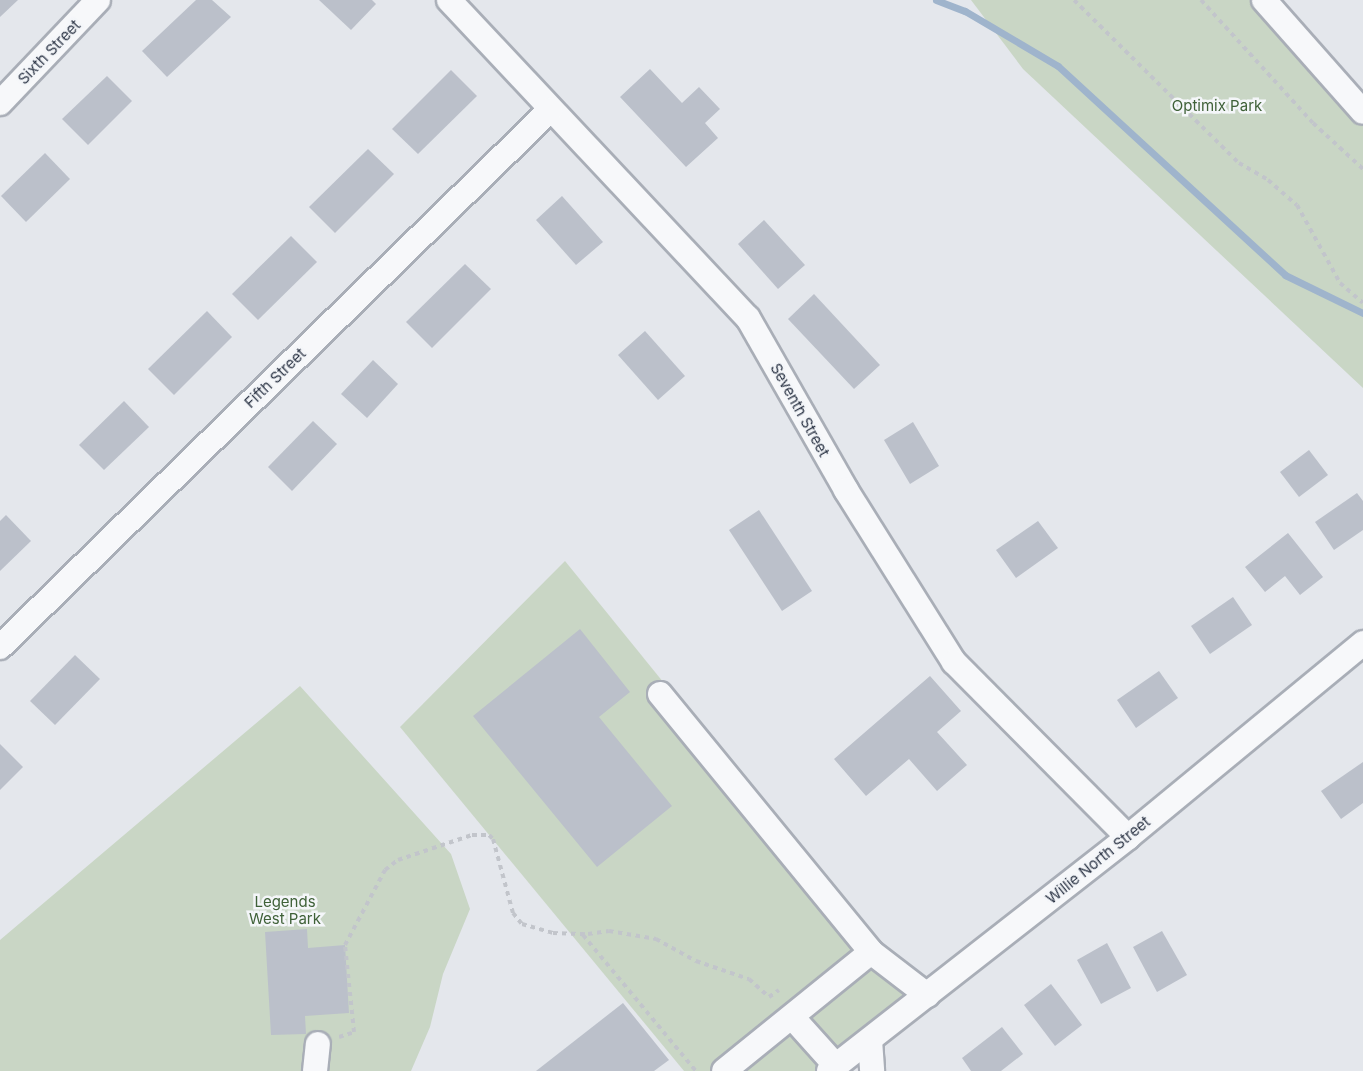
<!DOCTYPE html>
<html>
<head>
<meta charset="utf-8">
<style>
	body { margin:0 }
	#map { position:relative; width:1363px; height:1071px; overflow:hidden; background:#e4e7ec; font-family:Inter,sans-serif }
	div>[style] { position:absolute }
	[style*='--x'] { left:calc(var(--x)*1px); top:calc(var(--y)*1px); width:calc(var(--w)*1px); rotate:calc(var(--a)*1deg) }
	.green>* { inset:0; background:#c9d6c5 }
	.stream>* { height:7px; margin:-3.5px; padding:0 3.5px; transform-origin:3.5px; border-radius:3.5px; background:#9fb4cc }
	.building>* { inset:0; background:#bbc0ca }
	.path>* { height:4px; margin-top:-2px; transform-origin:0; background:repeating-linear-gradient(90deg,#c2c5cb 0 4.5px,transparent 0 9px) }
	.roads { filter:drop-shadow(2px 0 #a9aeb7) drop-shadow(-2px 0 #a9aeb7) drop-shadow(0 2px #a9aeb7) drop-shadow(0 -2px #a9aeb7) }
	.minor>* { height:24px; margin:-12px; padding:0 12px; transform-origin:12px; border-radius:12px; background:#f7f8fa }
	span { translate:-50% -50%; white-space:nowrap; text-align:center; line-height:1.15; -webkit-text-stroke:5px #f4f6f9; paint-order:stroke }
	.street-label { font-size:15px; color:#2b3445 }
	.park-label { font-size:15px; color:#3f6138 }
</style>
</head>
<body>
<div id="map">
	<div class="green">
		<i style="clip-path:polygon(971px 0,1264px 0,1363px 112px,1363px 388px,1023px 69px)"></i>
		<i style="clip-path:polygon(565px 561px,921px 1000px,829px 1071px,684px 1071px,400px 727px)"></i>
		<i style="clip-path:polygon(300px 686px,451px 854px,470px 909px,443px 974px,430px 1027px,411px 1071px,0 1071px,0 940px)"></i>
	</div>
	<div class="stream">
		<i style="--x:936;--y:0;--w:31;--a:21"></i>
		<i style="--x:965;--y:11;--w:108;--a:30.6"></i>
		<i style="--x:1058;--y:66;--w:309;--a:42.6"></i>
		<i style="--x:1285;--y:275;--w:87;--a:26"></i>
	</div>
	<div class="building">
		<i style="clip-path:polygon(0 0,18px 0,0 17px)"></i>
		<i style="clip-path:polygon(196px 0,212px 0,231px 17px,167px 77px,142px 51px)"></i>
		<i style="clip-path:polygon(319px 0,372px 0,376px 4px,351px 30px)"></i>
		<i style="clip-path:polygon(650px 69px,682px 103px,699px 87px,720px 109px,705px 123px,718px 138px,686px 167px,620px 97px)"></i>
		<i style="clip-path:polygon(451px 70px,477px 96px,418px 154px,392px 129px)"></i>
		<i style="clip-path:polygon(107px 76px,132px 101px,88px 145px,62px 119px)"></i>
		<i style="clip-path:polygon(368px 149px,394px 174px,335px 233px,309px 207px)"></i>
		<i style="clip-path:polygon(45px 153px,70px 179px,26px 222px,1px 196px)"></i>
		<i style="clip-path:polygon(562px 196px,603px 242px,576px 265px,536px 220px)"></i>
		<i style="clip-path:polygon(764px 220px,805px 265px,778px 289px,738px 244px)"></i>
		<i style="clip-path:polygon(291px 236px,317px 262px,258px 320px,232px 294px)"></i>
		<i style="clip-path:polygon(465px 264px,491px 289px,432px 348px,406px 322px)"></i>
		<i style="clip-path:polygon(814px 294px,880px 365px,854px 389px,788px 319px)"></i>
		<i style="clip-path:polygon(207px 311px,232px 337px,174px 395px,148px 369px)"></i>
		<i style="clip-path:polygon(645px 331px,685px 376px,658px 400px,618px 355px)"></i>
		<i style="clip-path:polygon(373px 360px,398px 384px,367px 418px,341px 394px)"></i>
		<i style="clip-path:polygon(124px 401px,149px 427px,104px 470px,79px 445px)"></i>
		<i style="clip-path:polygon(313px 421px,337px 444px,292px 491px,268px 467px)"></i>
		<i style="clip-path:polygon(913px 422px,939px 466px,910px 484px,884px 440px)"></i>
		<i style="clip-path:polygon(1309px 450px,1328px 475px,1299px 497px,1280px 472px)"></i>
		<i style="clip-path:polygon(1357px 493px,1363px 501px,1363px 530px,1334px 550px,1315px 522px)"></i>
		<i style="clip-path:polygon(759px 510px,812px 591px,782px 611px,729px 530px)"></i>
		<i style="clip-path:polygon(6px 515px,31px 541px,0 571px,0 521px)"></i>
		<i style="clip-path:polygon(1038px 521px,1058px 548px,1016px 578px,996px 550px)"></i>
		<i style="clip-path:polygon(1288px 533px,1323px 577px,1300px 595px,1285px 576px,1265px 592px,1245px 567px)"></i>
		<i style="clip-path:polygon(1233px 597px,1252px 625px,1210px 654px,1191px 626px)"></i>
		<i style="clip-path:polygon(580px 629px,630px 692px,599px 717px,672px 806px,597px 867px,473px 716px)"></i>
		<i style="clip-path:polygon(75px 655px,100px 679px,55px 725px,30px 701px)"></i>
		<i style="clip-path:polygon(1159px 671px,1178px 698px,1136px 728px,1117px 700px)"></i>
		<i style="clip-path:polygon(930px 676px,961px 711px,937px 732px,967px 765px,937px 791px,909px 759px,866px 796px,834px 759px)"></i>
		<i style="clip-path:polygon(0 744px,23px 767px,0 790px)"></i>
		<i style="clip-path:polygon(1363px 762px,1363px 803px,1341px 819px,1321px 791px)"></i>
		<i style="clip-path:polygon(307px 929px,308px 948px,345px 945px,349px 1013px,305px 1016px,306px 1034px,271px 1035px,265px 932px)"></i>
		<i style="clip-path:polygon(1162px 931px,1187px 975px,1157px 992px,1133px 947px)"></i>
		<i style="clip-path:polygon(1107px 943px,1131px 988px,1101px 1004px,1077px 960px)"></i>
		<i style="clip-path:polygon(1051px 984px,1082px 1025px,1055px 1046px,1024px 1005px)"></i>
		<i style="clip-path:polygon(623px 1003px,669px 1060px,654px 1071px,536px 1071px)"></i>
		<i style="clip-path:polygon(1002px 1027px,1023px 1054px,1001px 1071px,971px 1071px,962px 1058px)"></i>
	</div>
	<div class="path">
		<i style="--x:1074;--y:0;--w:232;--a:44.7"></i>
		<i style="--x:1239;--y:163;--w:34;--a:30"></i>
		<i style="--x:1268;--y:180;--w:38;--a:41"></i>
		<i style="--x:1297;--y:205;--w:89;--a:61.1"></i>
		<i style="--x:1340;--y:283;--w:30;--a:41"></i>
		<i style="--x:1201;--y:0;--w:166;--a:47.7"></i>
		<i style="--x:1313;--y:123;--w:68;--a:42.6"></i>
		<i style="--x:583;--y:935;--w:177;--a:50.3"></i>
		<i style="--x:339;--y:1037;--w:16;--a:-18"></i>
		<i style="--x:354;--y:1032;--w:87;--a:-95.9"></i>
		<i style="--x:345;--y:945;--w:85;--a:-61.9"></i>
		<i style="--x:385;--y:870;--w:16;--a:-38"></i>
		<i style="--x:398;--y:860;--w:78;--a:-18.7"></i>
		<i style="--x:472;--y:835;--w:17;--a:0"></i>
		<i style="--x:489;--y:835;--w:6;--a:45"></i>
		<i style="--x:493;--y:839;--w:77;--a:74.9"></i>
		<i style="--x:513;--y:913;--w:14;--a:51"></i>
		<i style="--x:522;--y:924;--w:32;--a:16"></i>
		<i style="--x:553;--y:933;--w:35;--a:2"></i>
		<i style="--x:588;--y:934;--w:21;--a:-8"></i>
		<i style="--x:609;--y:931;--w:48;--a:9.7"></i>
		<i style="--x:656;--y:939;--w:46;--a:28.8"></i>
		<i style="--x:696;--y:961;--w:56;--a:18.8"></i>
		<i style="--x:749;--y:979;--w:27;--a:42"></i>
		<i style="--x:769;--y:997;--w:12;--a:-35"></i>
	</div>
	<div class="roads">
		<div class="minor">
			<i style="--x:449;--y:0;--w:436;--a:46.8"></i>
			<i style="--x:748;--y:318;--w:198;--a:60.3"></i>
			<i style="--x:846;--y:490;--w:203;--a:57.9"></i>
			<i style="--x:954;--y:662;--w:247;--a:45.2"></i>
			<i style="--x:1264;--y:0;--w:149;--a:48.5"></i>
			<i style="--x:0;--y:103;--w:142;--a:-46.4"></i>
			<i style="--x:0;--y:647;--w:769;--a:-44.31"></i>
			<i style="--x:660;--y:694;--w:333;--a:50.7"></i>
			<i style="--x:871;--y:952;--w:189;--a:141"></i>
			<i style="--x:871;--y:952;--w:71;--a:37.5"></i>
			<i style="--x:793;--y:1018;--w:64;--a:48.1"></i>
			<i style="--x:870;--y:1040;--w:31;--a:86"></i>
			<i style="--x:315;--y:1071;--w:27;--a:-84"></i>
			<i style="--x:829;--y:1071;--w:380;--a:-38"></i>
			<i style="--x:1128;--y:837;--w:305;--a:-39.5"></i>
		</div>
	</div>
	<div class="street-label">
		<span style="left:49px;top:52px;rotate:-46deg">Sixth Street</span>
		<span style="left:275px;top:378px;rotate:-44deg">Fifth Street</span>
		<span style="left:800px;top:410px;rotate:61deg">Seventh Street</span>
		<span style="left:1098px;top:860px;rotate:-39deg">Willie North Street</span>
	</div>
	<div class="park-label">
		<span style="left:1217px;top:106px">Optimix Park</span>
		<span style="left:285px;top:910px">Legends<br>West Park</span>
	</div>
</div>
</body>
</html>
